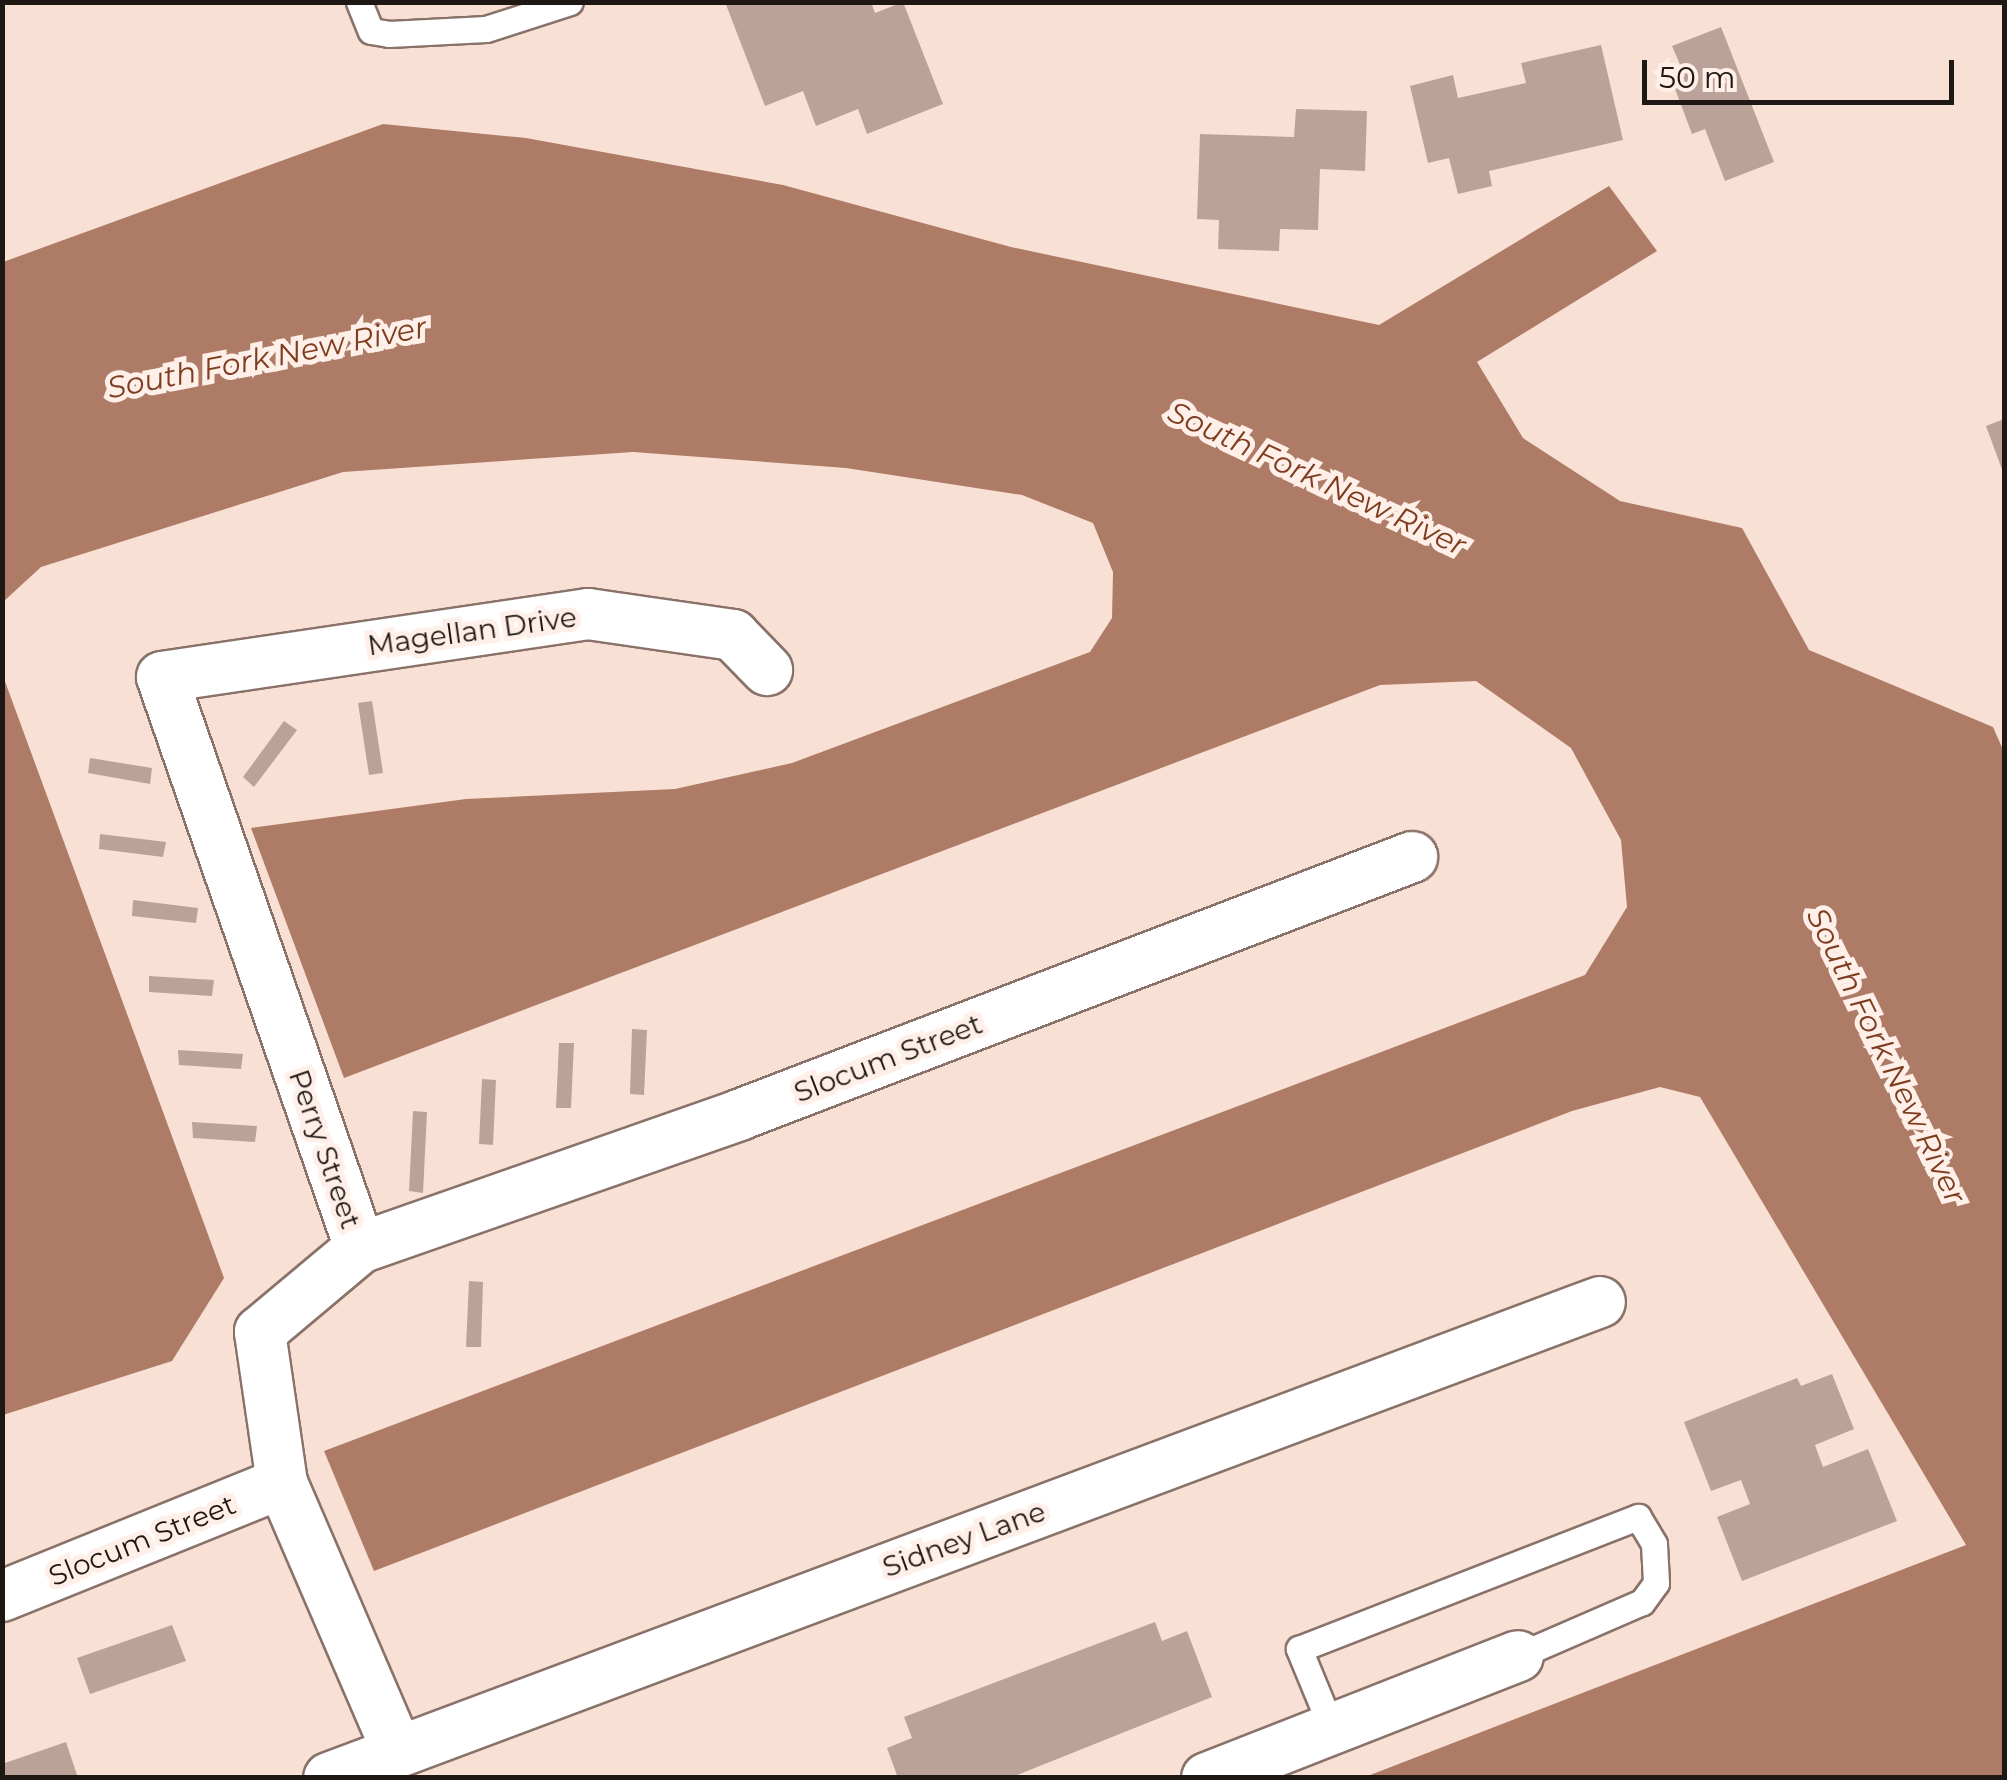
<!DOCTYPE html>
<html>
<head>
<meta charset="utf-8">
<style>
	body { margin:0 }
	#map { position:relative; width:2007px; height:1780px; overflow:hidden; background:#f9e0d5; font-family:Montserrat,sans-serif }
	div>[style] { position:absolute }
	[style*='--x'] { left:calc(var(--x)*1px); top:calc(var(--y)*1px); width:calc(var(--w)*1px); rotate:calc(var(--a)*1deg) }
	.water>* { inset:0; background:#ae7c66 }
	.building>* { inset:0; background:#bba299 }
	.roads { filter:drop-shadow(2px 0 #897269) drop-shadow(-2px 0 #897269) drop-shadow(0 2px #897269) drop-shadow(0 -2px #897269) }
	.service>* { height:25px; margin:-12.5px; padding:0 12.5px; transform-origin:12.5px; border-radius:12.5px; background:#fff }
	.minor>* { height:50px; margin:-25px; padding:0 25px; transform-origin:25px; border-radius:25px; background:#fff }
	span { translate:-50% -50%; white-space:nowrap; text-align:center; line-height:1.15; -webkit-text-stroke:10px #ffefe9; paint-order:stroke }
	.street-label { font-size:28px; color:#1f1713 }
	.water-label { font-size:30px; color:#7f3d1f; font-style:italic }
	.frame { position:absolute; inset:0; border:5px solid #1f1713; pointer-events:none }
	.scale { position:absolute; left:1642px; top:60px; width:312px; height:45px; box-sizing:border-box; border:5px solid #1f1713; border-top:0; padding-left:12px; font-size:30px; line-height:35px; white-space:nowrap; color:#1f1713; -webkit-text-stroke:8px #ffefe9; paint-order:stroke }
</style>
</head>
<body>
<div id="map">
	<div class="water">
		<i style="clip-path:polygon(383px 124px,526px 138px,783px 185px,1011px 247px,1379px 325px,1609px 186px,1657px 251px,1477px 362px,1523px 438px,1620px 501px,1742px 528px,1809px 650px,1993px 727px,2004px 752px,2004px 1777px,1365px 1777px,1966px 1545px,1700px 1097px,1660px 1087px,1572px 1111px,374px 1571px,324px 1451px,1585px 975px,1627px 907px,1621px 840px,1571px 748px,1476px 681px,1380px 685px,344px 1078px,251px 828px,466px 799px,675px 789px,792px 763px,1090px 652px,1112px 618px,1113px 572px,1093px 523px,1022px 495px,846px 468px,633px 452px,343px 472px,41px 567px,3px 602px,3px 262px)"></i>
		<i style="clip-path:polygon(3px 676px,224px 1278px,172px 1361px,3px 1415px)"></i>
	</div>
	<div class="building">
		<i style="clip-path:polygon(725px 2px,871px 2px,875px 13px,903px 2px,943px 104px,867px 134px,858px 109px,816px 126px,803px 91px,765px 106px)"></i>
		<i style="clip-path:polygon(1721px 27px,1774px 162px,1725px 181px,1705px 129px,1692px 134px,1672px 81px,1685px 76px,1672px 46px)"></i>
		<i style="clip-path:polygon(1601px 45px,1623px 140px,1489px 171px,1492px 186px,1458px 194px,1449px 158px,1428px 163px,1410px 86px,1453px 75px,1458px 98px,1526px 83px,1521px 63px)"></i>
		<i style="clip-path:polygon(1296px 109px,1367px 111px,1365px 171px,1320px 169px,1318px 230px,1280px 229px,1279px 251px,1218px 249px,1219px 220px,1197px 219px,1200px 134px,1294px 137px)"></i>
		<i style="clip-path:polygon(2004px 419px,2004px 475px,1986px 426px)"></i>
		<i style="clip-path:polygon(372px 701px,383px 773px,369px 775px,358px 703px)"></i>
		<i style="clip-path:polygon(284px 721px,297px 730px,254px 787px,243px 777px)"></i>
		<i style="clip-path:polygon(90px 758px,152px 768px,150px 784px,88px 773px)"></i>
		<i style="clip-path:polygon(100px 834px,166px 842px,163px 857px,99px 849px)"></i>
		<i style="clip-path:polygon(133px 900px,198px 908px,196px 923px,132px 916px)"></i>
		<i style="clip-path:polygon(149px 976px,214px 980px,212px 996px,149px 992px)"></i>
		<i style="clip-path:polygon(632px 1029px,647px 1030px,644px 1095px,630px 1094px)"></i>
		<i style="clip-path:polygon(559px 1043px,574px 1043px,571px 1108px,556px 1108px)"></i>
		<i style="clip-path:polygon(178px 1050px,243px 1054px,241px 1069px,179px 1065px)"></i>
		<i style="clip-path:polygon(482px 1079px,496px 1080px,493px 1145px,479px 1144px)"></i>
		<i style="clip-path:polygon(413px 1111px,427px 1112px,423px 1193px,409px 1191px)"></i>
		<i style="clip-path:polygon(192px 1122px,257px 1126px,255px 1142px,193px 1138px)"></i>
		<i style="clip-path:polygon(469px 1281px,483px 1282px,481px 1347px,466px 1347px)"></i>
		<i style="clip-path:polygon(1832px 1374px,1854px 1429px,1815px 1445px,1823px 1467px,1868px 1449px,1897px 1521px,1742px 1581px,1717px 1517px,1750px 1504px,1741px 1480px,1711px 1491px,1684px 1422px,1797px 1378px,1801px 1386px)"></i>
		<i style="clip-path:polygon(1155px 1622px,1162px 1641px,1187px 1631px,1212px 1697px,1010px 1778px,898px 1778px,887px 1748px,912px 1738px,904px 1717px)"></i>
		<i style="clip-path:polygon(172px 1625px,186px 1661px,90px 1694px,77px 1658px)"></i>
		<i style="clip-path:polygon(66px 1742px,78px 1778px,2px 1778px,2px 1764px)"></i>
	</div>
	<div class="roads">
		<div class="service">
			<i style="--x:359;--y:2;--w:31;--a:68"></i>
			<i style="--x:371;--y:31;--w:18;--a:9"></i>
			<i style="--x:389;--y:34;--w:97;--a:-3"></i>
			<i style="--x:486;--y:29;--w:88;--a:-17.8"></i>
			<i style="--x:1332;--y:1729;--w:87;--a:-112.4"></i>
			<i style="--x:1299;--y:1649;--w:364;--a:-21.3"></i>
			<i style="--x:1638;--y:1517;--w:31;--a:59"></i>
			<i style="--x:1654;--y:1544;--w:39;--a:87"></i>
			<i style="--x:1656;--y:1583;--w:24;--a:126"></i>
			<i style="--x:1642;--y:1602;--w:135;--a:156.5"></i>
		</div>
		<div class="minor">
			<i style="--x:360;--y:1248;--w:402;--a:-19.3"></i>
			<i style="--x:739;--y:1115;--w:721;--a:-20.97"></i>
			<i style="--x:2;--y:1596;--w:302;--a:-22"></i>
			<i style="--x:397;--y:1750;--w:291;--a:-113.3"></i>
			<i style="--x:282;--y:1483;--w:153;--a:-98.3"></i>
			<i style="--x:260;--y:1332;--w:131;--a:-40"></i>
			<i style="--x:360;--y:1248;--w:604;--a:-109.12"></i>
			<i style="--x:162;--y:677;--w:431;--a:-8.4"></i>
			<i style="--x:588;--y:614;--w:147;--a:8.2"></i>
			<i style="--x:733;--y:635;--w:49;--a:45.8"></i>
			<i style="--x:329;--y:1778;--w:1357;--a:-20.53"></i>
			<i style="--x:1207;--y:1778;--w:334;--a:-21.4"></i>
		</div>
	</div>
	<div class="street-label">
		<span style="left:472px;top:631px;rotate:-8deg">Magellan Drive</span>
		<span style="left:888px;top:1058px;rotate:-21deg">Slocum Street</span>
		<span style="left:325px;top:1149px;rotate:71deg">Perry Street</span>
		<span style="left:964px;top:1539px;rotate:-20deg">Sidney Lane</span>
		<span style="left:142px;top:1540px;rotate:-22deg">Slocum Street</span>
	</div>
	<div class="water-label">
		<span style="left:267px;top:358px;rotate:-11deg">South Fork New River</span>
		<span style="left:1317px;top:479px;rotate:25deg">South Fork New River</span>
		<span style="left:1886px;top:1056px;rotate:64deg">South Fork New River</span>
	</div>
	<div class="frame"></div>
	<div class="scale">50 m</div>
</div>
</body>
</html>
